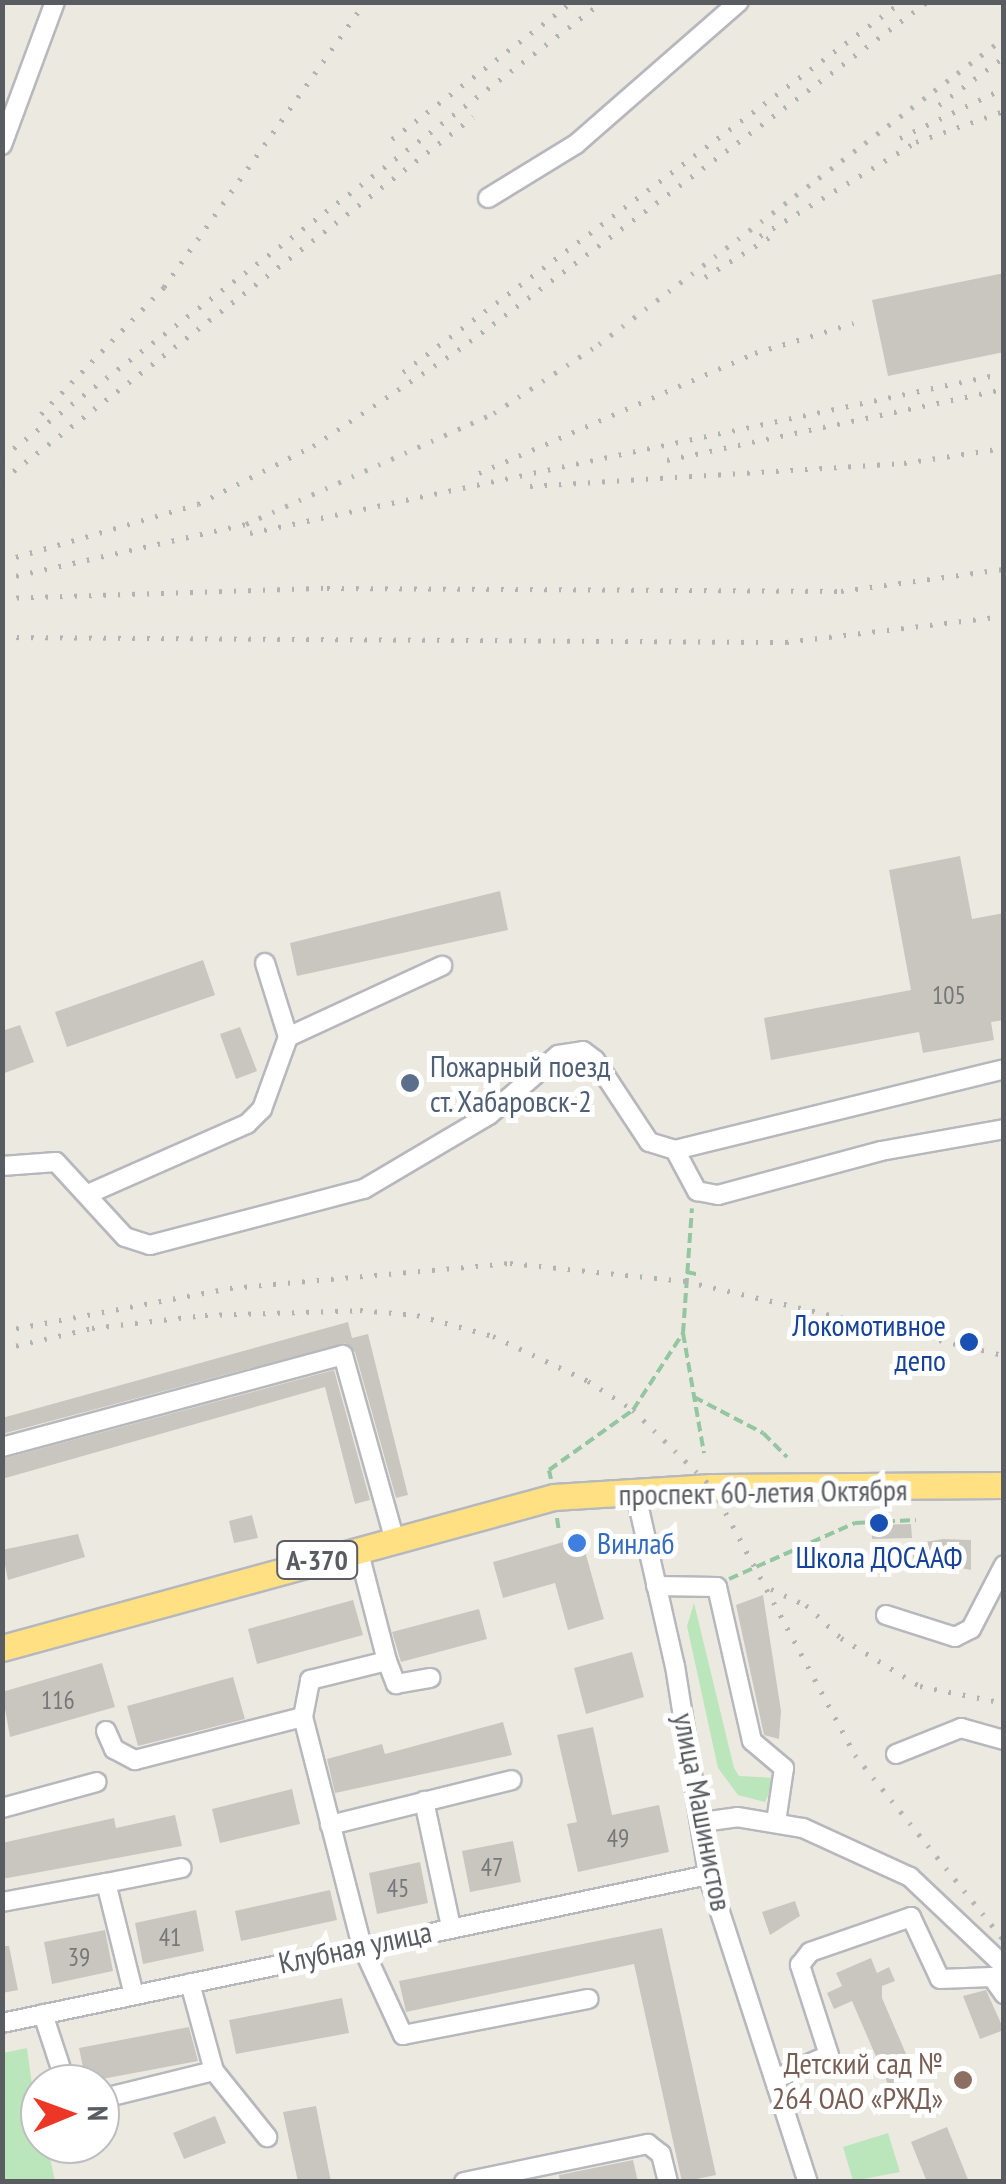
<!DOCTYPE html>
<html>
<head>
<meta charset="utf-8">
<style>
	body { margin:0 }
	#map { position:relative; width:1006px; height:2184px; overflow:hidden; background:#eceae0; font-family:"PT Sans Narrow",sans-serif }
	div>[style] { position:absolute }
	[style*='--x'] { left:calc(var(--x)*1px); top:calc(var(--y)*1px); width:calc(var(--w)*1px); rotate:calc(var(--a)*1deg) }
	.green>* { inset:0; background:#bbe5bb }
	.building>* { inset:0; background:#c9c6bf }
	.path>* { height:4px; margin-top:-2px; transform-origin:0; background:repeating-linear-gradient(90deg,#94c6a2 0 10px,transparent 0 15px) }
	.roads { filter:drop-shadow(2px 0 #b6b8bd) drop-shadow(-2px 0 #b6b8bd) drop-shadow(0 2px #b6b8bd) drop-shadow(0 -2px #b6b8bd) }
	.minor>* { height:18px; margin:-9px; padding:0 9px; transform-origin:9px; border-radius:9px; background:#fff }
	.highway>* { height:25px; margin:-12.5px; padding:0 12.5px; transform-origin:12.5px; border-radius:12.5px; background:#ffe184 }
	.rail>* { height:5px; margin-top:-2.5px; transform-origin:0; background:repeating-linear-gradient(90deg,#b2b3b3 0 2.5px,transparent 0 14.5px) }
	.dots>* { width:28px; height:28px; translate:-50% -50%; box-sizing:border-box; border:5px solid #fff; border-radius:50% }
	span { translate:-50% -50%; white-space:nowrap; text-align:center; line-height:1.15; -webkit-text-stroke:10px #fff; paint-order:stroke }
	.number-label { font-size:25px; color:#757778 }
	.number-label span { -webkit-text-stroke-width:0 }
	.shield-label span { padding:2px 8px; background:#fff; border:2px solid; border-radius:8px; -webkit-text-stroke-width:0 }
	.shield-label { font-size:28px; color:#595d61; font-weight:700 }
	.service-label { font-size:30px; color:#4e5e75 }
	.left { translate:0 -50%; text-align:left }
	.transit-label { font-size:30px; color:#164399 }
	.right { translate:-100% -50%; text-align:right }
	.street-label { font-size:30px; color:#595d61 }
	.shop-label { font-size:30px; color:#366cbe }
	.education-label { font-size:30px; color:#785e54 }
	.frame { position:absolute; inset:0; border:5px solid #595d61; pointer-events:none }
	.north { position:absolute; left:20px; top:2064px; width:100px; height:100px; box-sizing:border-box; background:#fff; border:2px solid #bdbec0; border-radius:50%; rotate:89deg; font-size:28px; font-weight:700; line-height:40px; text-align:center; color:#595d61 }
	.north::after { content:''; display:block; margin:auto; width:35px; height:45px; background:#ed3726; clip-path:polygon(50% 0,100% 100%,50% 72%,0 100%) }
</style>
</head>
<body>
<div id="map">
	<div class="green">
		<i style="clip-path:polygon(694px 1603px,734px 1768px,739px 1776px,776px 1778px,765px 1802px,738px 1795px,718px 1768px,687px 1626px)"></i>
		<i style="clip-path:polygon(27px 2048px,40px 2144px,47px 2144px,55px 2181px,3px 2181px,3px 2053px)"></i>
		<i style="clip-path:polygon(888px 2133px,900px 2172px,853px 2181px,843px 2147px)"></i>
	</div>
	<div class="building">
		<i style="clip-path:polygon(1004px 273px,1004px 352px,888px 376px,872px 300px)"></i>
		<i style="clip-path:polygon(960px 856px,972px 919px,1004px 913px,1004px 1020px,991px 1022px,994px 1040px,923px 1053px,919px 1032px,771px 1060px,764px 1018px,911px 990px,889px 870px)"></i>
		<i style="clip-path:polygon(500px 891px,508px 930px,297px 976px,290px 943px)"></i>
		<i style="clip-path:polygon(203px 960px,215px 995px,67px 1047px,55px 1012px)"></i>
		<i style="clip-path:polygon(20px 1025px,34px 1062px,2px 1074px,2px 1031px)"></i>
		<i style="clip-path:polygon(240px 1027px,257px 1071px,236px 1079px,220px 1034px)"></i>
		<i style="clip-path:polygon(348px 1322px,352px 1338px,368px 1334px,408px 1495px,396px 1498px,355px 1352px,345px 1343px,2px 1434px,2px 1418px)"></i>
		<i style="clip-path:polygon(334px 1370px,370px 1500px,355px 1504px,325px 1387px,2px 1479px,2px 1459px)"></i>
		<i style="clip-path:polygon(252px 1515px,258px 1538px,234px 1543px,229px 1521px)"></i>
		<i style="clip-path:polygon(911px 1524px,912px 1538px,872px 1539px,872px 1525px)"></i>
		<i style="clip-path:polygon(78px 1534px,85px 1557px,8px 1580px,2px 1550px)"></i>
		<i style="clip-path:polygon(581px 1537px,604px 1619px,568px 1630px,555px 1583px,503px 1598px,493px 1562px)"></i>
		<i style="clip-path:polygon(943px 1539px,971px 1540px,971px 1570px,913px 1559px,913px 1544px)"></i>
		<i style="clip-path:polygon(763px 1595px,781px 1711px,779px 1739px,764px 1735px,736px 1605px)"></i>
		<i style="clip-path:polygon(353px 1600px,363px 1635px,257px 1664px,248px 1629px)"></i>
		<i style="clip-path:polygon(479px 1609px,487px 1639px,401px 1662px,392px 1632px)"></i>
		<i style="clip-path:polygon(632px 1652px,644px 1697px,586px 1714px,574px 1668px)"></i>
		<i style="clip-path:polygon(102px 1663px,115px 1707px,10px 1737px,2px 1692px)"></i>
		<i style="clip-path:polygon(233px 1677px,245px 1719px,138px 1746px,127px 1706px)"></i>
		<i style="clip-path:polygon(503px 1722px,512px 1755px,335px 1793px,327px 1759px,382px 1744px,385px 1754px)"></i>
		<i style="clip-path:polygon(593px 1727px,612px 1815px,659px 1805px,669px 1852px,578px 1872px,567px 1824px,577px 1822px,557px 1735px)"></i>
		<i style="clip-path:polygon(292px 1789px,300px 1824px,220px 1843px,212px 1809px)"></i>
		<i style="clip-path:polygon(175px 1815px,182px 1846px,2px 1879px,2px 1843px,114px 1818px,116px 1828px)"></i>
		<i style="clip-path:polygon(513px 1841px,521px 1882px,470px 1892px,462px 1851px)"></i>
		<i style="clip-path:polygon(420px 1862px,428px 1903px,377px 1914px,369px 1873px)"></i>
		<i style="clip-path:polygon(330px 1890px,337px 1920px,241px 1941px,235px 1911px)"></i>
		<i style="clip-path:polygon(795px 1901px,800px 1916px,770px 1935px,762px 1912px)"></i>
		<i style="clip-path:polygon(196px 1910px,204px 1951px,143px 1964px,135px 1923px)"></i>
		<i style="clip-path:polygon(662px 1928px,716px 2175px,682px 2182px,634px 1964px,406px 2012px,399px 1981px)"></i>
		<i style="clip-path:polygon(105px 1930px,113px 1971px,52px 1984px,44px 1942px)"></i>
		<i style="clip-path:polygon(2px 1946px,9px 1946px,18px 1990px,2px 1993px)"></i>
		<i style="clip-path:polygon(871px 1958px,877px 1973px,889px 1967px,895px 1981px,882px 1986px,882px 1998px,916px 2077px,890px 2089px,852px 2001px,834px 2009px,827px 1993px,842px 1986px,836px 1973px)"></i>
		<i style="clip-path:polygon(986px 1990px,1004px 2030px,980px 2039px,963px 1996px)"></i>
		<i style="clip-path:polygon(342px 1998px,349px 2033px,236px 2054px,229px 2020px)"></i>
		<i style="clip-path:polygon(189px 2027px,198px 2061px,86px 2082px,79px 2048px)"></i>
		<i style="clip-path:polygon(316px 2106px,331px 2182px,298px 2182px,283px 2112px)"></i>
		<i style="clip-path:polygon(215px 2116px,226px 2143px,184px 2159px,173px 2133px)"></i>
		<i style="clip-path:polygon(947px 2127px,969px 2182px,927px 2182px,911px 2142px)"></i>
		<i style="clip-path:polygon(633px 2160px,638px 2182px,560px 2182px,559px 2175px)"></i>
	</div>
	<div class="path">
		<i style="--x:686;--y:1272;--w:15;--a:11"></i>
		<i style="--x:683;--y:1333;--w:122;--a:80.1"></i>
		<i style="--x:694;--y:1397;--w:78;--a:27.6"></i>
		<i style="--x:763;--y:1433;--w:34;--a:45"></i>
		<i style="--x:551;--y:1479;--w:9;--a:-103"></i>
		<i style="--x:549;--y:1470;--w:103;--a:-35.5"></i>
		<i style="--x:633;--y:1410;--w:92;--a:-57"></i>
		<i style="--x:683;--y:1333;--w:125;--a:-85.9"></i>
		<i style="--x:557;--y:1518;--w:14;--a:82"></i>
		<i style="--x:729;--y:1579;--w:138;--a:-24"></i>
		<i style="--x:855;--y:1523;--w:61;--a:-2.8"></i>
	</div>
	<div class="roads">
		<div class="minor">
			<i style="--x:2;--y:145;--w:153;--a:-69.7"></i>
			<i style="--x:488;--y:198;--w:103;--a:-31.5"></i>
			<i style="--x:576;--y:144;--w:216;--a:-41.1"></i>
			<i style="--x:265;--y:963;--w:77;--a:72.7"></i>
			<i style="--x:675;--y:1150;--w:47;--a:61.8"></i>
			<i style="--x:697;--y:1191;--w:21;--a:11"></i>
			<i style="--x:718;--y:1195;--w:169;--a:-15.1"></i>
			<i style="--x:881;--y:1151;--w:125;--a:-10.1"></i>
			<i style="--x:2;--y:1166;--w:54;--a:-4.2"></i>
			<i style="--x:56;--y:1162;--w:102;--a:47.4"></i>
			<i style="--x:125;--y:1237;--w:26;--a:18"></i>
			<i style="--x:150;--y:1245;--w:221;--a:-14.7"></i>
			<i style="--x:364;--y:1189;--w:145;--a:-30.6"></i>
			<i style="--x:489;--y:1115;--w:91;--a:-41"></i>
			<i style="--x:558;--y:1055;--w:25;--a:-9"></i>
			<i style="--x:583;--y:1051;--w:15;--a:37"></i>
			<i style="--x:595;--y:1060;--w:98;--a:56.6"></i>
			<i style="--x:649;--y:1142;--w:27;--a:17"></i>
			<i style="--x:675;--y:1150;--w:339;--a:-13.8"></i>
			<i style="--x:88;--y:1194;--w:174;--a:-23.8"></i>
			<i style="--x:247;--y:1124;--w:21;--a:-45"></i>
			<i style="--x:262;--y:1109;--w:77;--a:-70.1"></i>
			<i style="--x:288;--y:1037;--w:170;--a:-24.8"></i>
			<i style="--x:2;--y:1447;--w:353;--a:-15.1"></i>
			<i style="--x:343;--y:1355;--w:190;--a:74.4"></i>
			<i style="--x:636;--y:1495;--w:175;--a:77.2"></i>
			<i style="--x:675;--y:1666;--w:212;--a:81"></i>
			<i style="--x:708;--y:1875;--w:323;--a:72"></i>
			<i style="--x:656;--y:1586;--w:61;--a:0.9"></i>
			<i style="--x:717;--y:1587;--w:158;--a:77.2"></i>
			<i style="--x:752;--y:1741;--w:42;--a:40.2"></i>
			<i style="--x:784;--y:1768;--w:55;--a:98.4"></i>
			<i style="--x:886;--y:1615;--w:72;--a:17.7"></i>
			<i style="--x:955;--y:1637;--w:18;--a:-27"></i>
			<i style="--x:971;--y:1629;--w:72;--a:-62.7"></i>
			<i style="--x:387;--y:1661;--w:25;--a:69"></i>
			<i style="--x:396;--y:1684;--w:35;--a:-10"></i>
			<i style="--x:303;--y:1717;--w:38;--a:-79"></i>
			<i style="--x:310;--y:1680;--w:79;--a:-13.9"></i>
			<i style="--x:387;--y:1661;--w:116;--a:-104.5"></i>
			<i style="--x:106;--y:1731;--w:20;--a:66"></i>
			<i style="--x:114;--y:1749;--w:24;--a:28"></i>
			<i style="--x:135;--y:1760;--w:173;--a:-14.4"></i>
			<i style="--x:303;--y:1717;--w:236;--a:75.6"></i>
			<i style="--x:362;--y:1946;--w:98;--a:65.3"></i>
			<i style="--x:403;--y:2035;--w:189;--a:-11"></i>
			<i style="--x:896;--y:1754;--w:70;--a:-21.8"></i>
			<i style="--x:961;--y:1728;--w:45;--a:15.6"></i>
			<i style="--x:424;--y:1801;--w:129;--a:77.9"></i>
			<i style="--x:2;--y:1808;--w:98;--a:-15.3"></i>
			<i style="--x:703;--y:1822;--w:34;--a:-8"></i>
			<i style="--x:737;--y:1817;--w:67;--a:9.5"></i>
			<i style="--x:803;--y:1828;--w:118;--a:24.6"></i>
			<i style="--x:910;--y:1877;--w:129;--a:43.4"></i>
			<i style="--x:330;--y:1825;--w:187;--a:-13.9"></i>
			<i style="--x:2;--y:1902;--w:106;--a:-10.4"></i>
			<i style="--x:134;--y:1995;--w:115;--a:-104"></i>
			<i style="--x:106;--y:1883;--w:77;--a:-11.2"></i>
			<i style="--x:43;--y:2014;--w:74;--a:71.8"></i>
			<i style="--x:2;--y:2023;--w:721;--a:-11.84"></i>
			<i style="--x:214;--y:2071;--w:85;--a:51.2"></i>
			<i style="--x:775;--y:2079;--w:59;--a:-24"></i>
			<i style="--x:829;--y:2055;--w:95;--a:-107.9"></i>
			<i style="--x:800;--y:1965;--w:16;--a:-52"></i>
			<i style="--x:810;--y:1952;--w:107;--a:-19.1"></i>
			<i style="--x:911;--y:1917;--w:68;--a:64.9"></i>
			<i style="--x:940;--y:1979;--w:52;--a:-2.2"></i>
			<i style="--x:992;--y:1977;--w:21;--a:55"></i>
			<i style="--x:100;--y:2099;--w:117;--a:-13.8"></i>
			<i style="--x:214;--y:2071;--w:91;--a:-105.3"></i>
			<i style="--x:464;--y:2182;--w:188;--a:-11.7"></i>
			<i style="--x:648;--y:2144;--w:16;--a:38"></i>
			<i style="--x:661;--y:2154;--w:29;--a:76"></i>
		</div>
		<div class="highway">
			<i style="--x:2;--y:1648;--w:572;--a:-15.3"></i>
			<i style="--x:554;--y:1497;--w:158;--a:-3.6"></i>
			<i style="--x:712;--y:1487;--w:292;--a:-0.4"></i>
		</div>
	</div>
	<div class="rail">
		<i style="--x:939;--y:105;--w:81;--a:-36.4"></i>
		<i style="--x:900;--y:138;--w:115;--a:-25.7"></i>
		<i style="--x:392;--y:139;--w:226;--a:-37.3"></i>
		<i style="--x:760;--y:236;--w:182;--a:-31.1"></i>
		<i style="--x:916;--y:142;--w:93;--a:-19.4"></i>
		<i style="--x:705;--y:277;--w:82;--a:-31.6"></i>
		<i style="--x:403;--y:372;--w:620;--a:-36.61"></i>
		<i style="--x:41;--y:414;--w:177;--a:-45.9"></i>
		<i style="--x:164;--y:287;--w:349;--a:-54.8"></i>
		<i style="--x:2;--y:457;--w:753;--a:-37.17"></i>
		<i style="--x:667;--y:460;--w:344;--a:-11.9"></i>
		<i style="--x:479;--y:473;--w:301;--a:-23.5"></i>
		<i style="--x:755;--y:353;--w:103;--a:-16.9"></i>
		<i style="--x:2;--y:480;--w:595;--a:-37.62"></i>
		<i style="--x:530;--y:486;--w:375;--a:-3.5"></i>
		<i style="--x:904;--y:463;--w:101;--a:-8.5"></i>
		<i style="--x:250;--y:533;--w:771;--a:-11.98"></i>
		<i style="--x:2;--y:561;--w:204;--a:-16.2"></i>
		<i style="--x:198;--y:504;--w:129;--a:-26.8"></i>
		<i style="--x:313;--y:446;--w:174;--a:-33.5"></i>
		<i style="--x:458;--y:350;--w:584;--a:-36.58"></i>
		<i style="--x:2;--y:579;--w:250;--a:-12.7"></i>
		<i style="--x:246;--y:524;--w:272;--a:-24.1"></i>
		<i style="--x:494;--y:413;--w:126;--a:-33.3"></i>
		<i style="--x:599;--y:344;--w:508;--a:-37.07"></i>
		<i style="--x:2;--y:598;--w:325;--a:-1.8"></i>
		<i style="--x:327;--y:588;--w:514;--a:0.33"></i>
		<i style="--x:841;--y:591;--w:164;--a:-7.7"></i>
		<i style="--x:2;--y:637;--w:784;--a:0.37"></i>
		<i style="--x:786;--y:642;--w:220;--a:-6.8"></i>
		<i style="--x:2;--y:1331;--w:232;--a:-10.7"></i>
		<i style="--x:230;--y:1288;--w:281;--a:-5.1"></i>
		<i style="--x:510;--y:1263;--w:176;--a:5.9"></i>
		<i style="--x:685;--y:1281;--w:327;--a:13.1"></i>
		<i style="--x:2;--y:1349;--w:92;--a:-13.1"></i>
		<i style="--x:92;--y:1328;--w:114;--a:-6.6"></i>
		<i style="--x:205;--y:1315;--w:155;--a:-1.8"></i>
		<i style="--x:360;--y:1310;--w:57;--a:5"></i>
		<i style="--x:417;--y:1315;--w:79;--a:15.4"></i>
		<i style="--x:493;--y:1336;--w:105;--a:25.3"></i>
		<i style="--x:588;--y:1381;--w:54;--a:32.8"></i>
		<i style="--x:633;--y:1410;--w:110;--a:44.3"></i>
		<i style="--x:712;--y:1487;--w:304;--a:61.9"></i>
		<i style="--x:855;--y:1755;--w:238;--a:51.2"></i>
		<i style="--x:771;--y:1589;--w:38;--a:25"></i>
		<i style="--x:806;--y:1605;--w:48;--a:43.3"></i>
		<i style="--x:841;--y:1638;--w:92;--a:31.3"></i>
		<i style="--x:920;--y:1686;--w:86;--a:11.4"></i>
	</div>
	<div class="dots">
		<i style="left:410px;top:1083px;background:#5c6f8a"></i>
		<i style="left:969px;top:1342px;background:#1a4fb4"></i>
		<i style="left:879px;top:1523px;background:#1a4fb4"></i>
		<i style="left:577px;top:1543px;background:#3f7fe0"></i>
		<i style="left:963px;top:2080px;background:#8d6e63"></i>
	</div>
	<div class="number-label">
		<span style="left:949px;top:995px">105</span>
		<span style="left:58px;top:1700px">116</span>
		<span style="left:618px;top:1838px">49</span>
		<span style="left:492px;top:1867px">47</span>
		<span style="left:398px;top:1888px">45</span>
		<span style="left:170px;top:1937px">41</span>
		<span style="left:79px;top:1957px">39</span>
	</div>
	<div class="shield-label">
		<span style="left:317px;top:1560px">А-370</span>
	</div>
	<div class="service-label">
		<span class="left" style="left:430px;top:1083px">Пожарный поезд<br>ст. Хабаровск-2</span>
	</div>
	<div class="transit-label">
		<span class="right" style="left:946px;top:1342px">Локомотивное<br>депо</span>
		<span style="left:879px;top:1557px">Школа ДОСААФ</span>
	</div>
	<div class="street-label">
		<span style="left:763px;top:1492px;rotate:-1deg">проспект 60-летия Октября</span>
		<span style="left:703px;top:1812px;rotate:79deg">улица Машинистов</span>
		<span style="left:355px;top:1947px;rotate:-12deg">Клубная улица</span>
	</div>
	<div class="shop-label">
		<span class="left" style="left:597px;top:1543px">Винлаб</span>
	</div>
	<div class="education-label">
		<span class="right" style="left:943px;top:2080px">Детский сад №<br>264 ОАО «РЖД»</span>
	</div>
	<div class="frame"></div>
	<div class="north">N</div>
</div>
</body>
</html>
